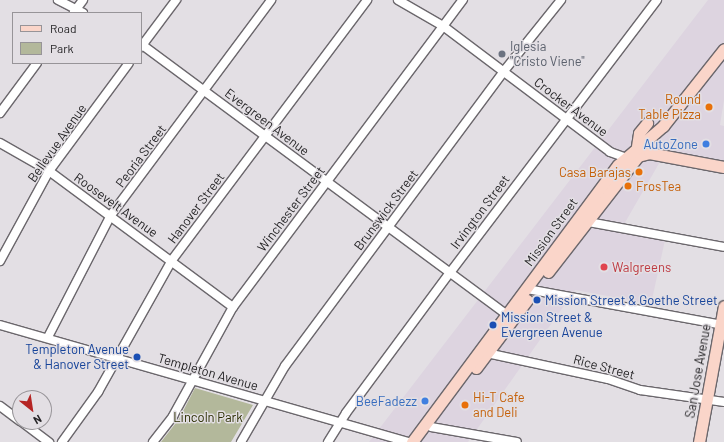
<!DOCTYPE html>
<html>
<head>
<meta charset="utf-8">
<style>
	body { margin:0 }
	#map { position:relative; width:724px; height:442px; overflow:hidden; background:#e3dfe4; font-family:Barlow,sans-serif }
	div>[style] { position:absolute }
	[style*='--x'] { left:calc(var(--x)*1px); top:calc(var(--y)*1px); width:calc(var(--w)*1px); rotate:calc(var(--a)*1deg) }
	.built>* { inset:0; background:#ddd4e0 }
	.green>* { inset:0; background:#b3b89b }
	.roads { filter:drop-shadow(1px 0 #6b676c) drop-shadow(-1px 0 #6b676c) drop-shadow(0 1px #6b676c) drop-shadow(0 -1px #6b676c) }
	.minor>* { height:8px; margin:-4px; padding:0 4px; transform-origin:4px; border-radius:4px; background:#fff }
	.major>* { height:11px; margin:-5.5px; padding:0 5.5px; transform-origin:5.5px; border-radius:5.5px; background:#fad5c9 }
	.dots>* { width:11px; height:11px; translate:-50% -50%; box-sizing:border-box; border:2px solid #e3dfe4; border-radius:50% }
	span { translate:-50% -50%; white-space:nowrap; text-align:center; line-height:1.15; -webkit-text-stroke:3px #e3dfe4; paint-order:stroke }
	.worship-label { font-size:13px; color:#5b616d }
	.left { translate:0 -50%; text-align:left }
	.food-label { font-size:13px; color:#c56008 }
	.right { translate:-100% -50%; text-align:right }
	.street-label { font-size:13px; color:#252426 }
	.shop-label { font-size:13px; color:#366cbe }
	.health-label { font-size:13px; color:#be3a42 }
	.transit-label { font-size:13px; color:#164399 }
	.park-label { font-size:13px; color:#2b2e00 }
	.legend { position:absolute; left:12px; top:12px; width:130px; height:52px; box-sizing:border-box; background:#e3dfe4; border:1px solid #979498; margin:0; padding:5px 7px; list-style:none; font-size:12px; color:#252426 }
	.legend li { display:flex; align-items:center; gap:8px; height:20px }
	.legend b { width:20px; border:1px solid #979498 }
	.north { position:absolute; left:12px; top:390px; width:40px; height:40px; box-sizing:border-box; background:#e3dfe4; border:1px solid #979498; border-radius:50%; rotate:150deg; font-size:11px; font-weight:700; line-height:16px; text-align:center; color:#252426 }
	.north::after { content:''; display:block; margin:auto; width:14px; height:18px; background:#b52524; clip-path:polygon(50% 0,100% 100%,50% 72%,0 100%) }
</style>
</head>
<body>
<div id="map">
	<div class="built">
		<i style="clip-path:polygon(708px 0,724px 0,724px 100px,720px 125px,724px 126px,724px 162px,665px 153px,619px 233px,665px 240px,651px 304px,575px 290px,468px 442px,369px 442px)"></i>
	</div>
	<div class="green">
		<i style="clip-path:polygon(195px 388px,253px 405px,231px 442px,161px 442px,179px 419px)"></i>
	</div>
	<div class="roads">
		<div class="minor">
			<i style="--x:58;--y:0;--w:28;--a:27"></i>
			<i style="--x:398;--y:0;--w:52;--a:30"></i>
			<i style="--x:443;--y:26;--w:209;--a:37"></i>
			<i style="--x:610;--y:152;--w:20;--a:20"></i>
			<i style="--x:74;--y:12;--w:15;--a:-53"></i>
			<i style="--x:141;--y:44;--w:460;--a:36.5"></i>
			<i style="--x:141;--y:47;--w:59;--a:-53.3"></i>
			<i style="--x:0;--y:113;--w:62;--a:-53.5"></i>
			<i style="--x:0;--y:143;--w:56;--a:29.7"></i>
			<i style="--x:49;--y:171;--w:229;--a:36.5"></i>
			<i style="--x:583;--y:221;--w:143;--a:10.4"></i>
			<i style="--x:0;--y:261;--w:102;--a:-61.4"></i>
			<i style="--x:49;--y:171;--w:134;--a:-53.5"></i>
			<i style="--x:527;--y:289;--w:200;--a:10.4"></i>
			<i style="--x:0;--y:325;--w:425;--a:16"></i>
			<i style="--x:48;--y:337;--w:137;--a:-62.7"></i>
			<i style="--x:111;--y:215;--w:268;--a:-53.3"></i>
			<i style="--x:482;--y:352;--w:129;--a:12.1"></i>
			<i style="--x:608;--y:379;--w:34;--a:19"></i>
			<i style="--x:640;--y:390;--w:85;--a:8.1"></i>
			<i style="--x:0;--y:406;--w:25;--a:37"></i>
			<i style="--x:22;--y:422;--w:34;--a:37"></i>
			<i style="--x:431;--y:427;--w:87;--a:9.9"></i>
			<i style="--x:62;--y:442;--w:62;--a:-54.2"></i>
			<i style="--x:98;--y:392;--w:151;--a:-60.7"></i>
			<i style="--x:172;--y:260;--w:325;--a:-53.1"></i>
			<i style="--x:153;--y:442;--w:33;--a:-52"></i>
			<i style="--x:173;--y:416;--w:124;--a:-61.2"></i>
			<i style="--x:233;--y:307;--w:384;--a:-53.2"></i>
			<i style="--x:241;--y:442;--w:88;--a:-59.9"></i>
			<i style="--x:285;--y:366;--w:367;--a:-53.4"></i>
			<i style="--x:504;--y:71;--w:91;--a:-51.2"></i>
			<i style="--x:328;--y:442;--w:34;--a:-58"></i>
			<i style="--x:346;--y:413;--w:173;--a:-53.5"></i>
			<i style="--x:449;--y:274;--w:344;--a:-52.8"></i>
		</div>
		<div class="major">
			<i style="--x:637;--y:146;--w:13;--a:-81"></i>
			<i style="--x:639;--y:133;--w:13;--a:-51"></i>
			<i style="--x:548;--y:272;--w:147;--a:-52.2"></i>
			<i style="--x:638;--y:156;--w:11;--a:-15"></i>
			<i style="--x:649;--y:153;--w:76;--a:10.6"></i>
			<i style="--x:476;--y:368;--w:85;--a:-53.1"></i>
			<i style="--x:412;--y:442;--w:345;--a:-53.4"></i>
			<i style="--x:618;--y:165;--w:60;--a:-40.9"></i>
			<i style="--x:663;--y:126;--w:98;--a:-51.6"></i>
			<i style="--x:699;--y:442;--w:138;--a:-79.6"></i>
		</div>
	</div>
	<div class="dots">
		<i style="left:502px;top:54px;background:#6b7280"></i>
		<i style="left:709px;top:107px;background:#e8710a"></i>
		<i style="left:706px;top:144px;background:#3f7fe0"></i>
		<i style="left:639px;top:172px;background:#e8710a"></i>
		<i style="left:628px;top:186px;background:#e8710a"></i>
		<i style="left:604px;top:267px;background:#e0444e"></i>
		<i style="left:537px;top:300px;background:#1a4fb4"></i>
		<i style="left:493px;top:325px;background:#1a4fb4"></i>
		<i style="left:137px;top:357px;background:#1a4fb4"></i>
		<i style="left:425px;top:401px;background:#3f7fe0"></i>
		<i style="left:465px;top:405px;background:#e8710a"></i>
	</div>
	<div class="worship-label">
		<span class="left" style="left:510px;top:54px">Iglesia<br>"Cristo Viene"</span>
	</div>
	<div class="food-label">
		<span class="right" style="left:701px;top:107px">Round<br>Table Pizza</span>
		<span class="right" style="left:631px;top:172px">Casa Barajas</span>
		<span class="left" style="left:636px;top:186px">FrosTea</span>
		<span class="left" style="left:473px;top:405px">Hi-T Cafe<br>and Deli</span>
	</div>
	<div class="street-label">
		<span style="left:571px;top:107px;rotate:37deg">Crocker Avenue</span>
		<span style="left:267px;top:122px;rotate:37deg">Evergreen Avenue</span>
		<span style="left:57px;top:143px;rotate:-55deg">Bellevue Avenue</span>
		<span style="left:141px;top:156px;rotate:-53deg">Peoria Street</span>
		<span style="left:116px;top:205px;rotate:36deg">Roosevelt Avenue</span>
		<span style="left:196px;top:208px;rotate:-53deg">Hanover Street</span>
		<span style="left:291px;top:209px;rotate:-53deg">Winchester Street</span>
		<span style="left:386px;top:210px;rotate:-53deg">Brunswick Street</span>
		<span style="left:480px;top:212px;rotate:-53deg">Irvington Street</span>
		<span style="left:551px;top:232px;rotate:-54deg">Mission Street</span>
		<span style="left:604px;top:367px;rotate:15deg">Rice Street</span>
		<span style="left:698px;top:371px;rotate:-80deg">San Jose Avenue</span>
		<span style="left:208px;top:372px;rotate:16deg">Templeton Avenue</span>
	</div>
	<div class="shop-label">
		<span class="right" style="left:698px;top:144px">AutoZone</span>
		<span class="right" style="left:417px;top:401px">BeeFadezz</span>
	</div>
	<div class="health-label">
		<span class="left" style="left:612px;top:267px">Walgreens</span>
	</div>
	<div class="transit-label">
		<span class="left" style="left:545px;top:300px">Mission Street &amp; Goethe Street</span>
		<span class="left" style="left:501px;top:325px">Mission Street &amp;<br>Evergreen Avenue</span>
		<span class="right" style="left:129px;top:357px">Templeton Avenue<br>&amp; Hanover Street</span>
	</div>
	<div class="park-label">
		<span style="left:208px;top:417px">Lincoln Park</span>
	</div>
	<ul class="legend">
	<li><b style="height:5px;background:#fad5c9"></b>Road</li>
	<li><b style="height:11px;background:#b3b89b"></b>Park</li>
	</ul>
	<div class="north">N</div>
</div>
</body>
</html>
